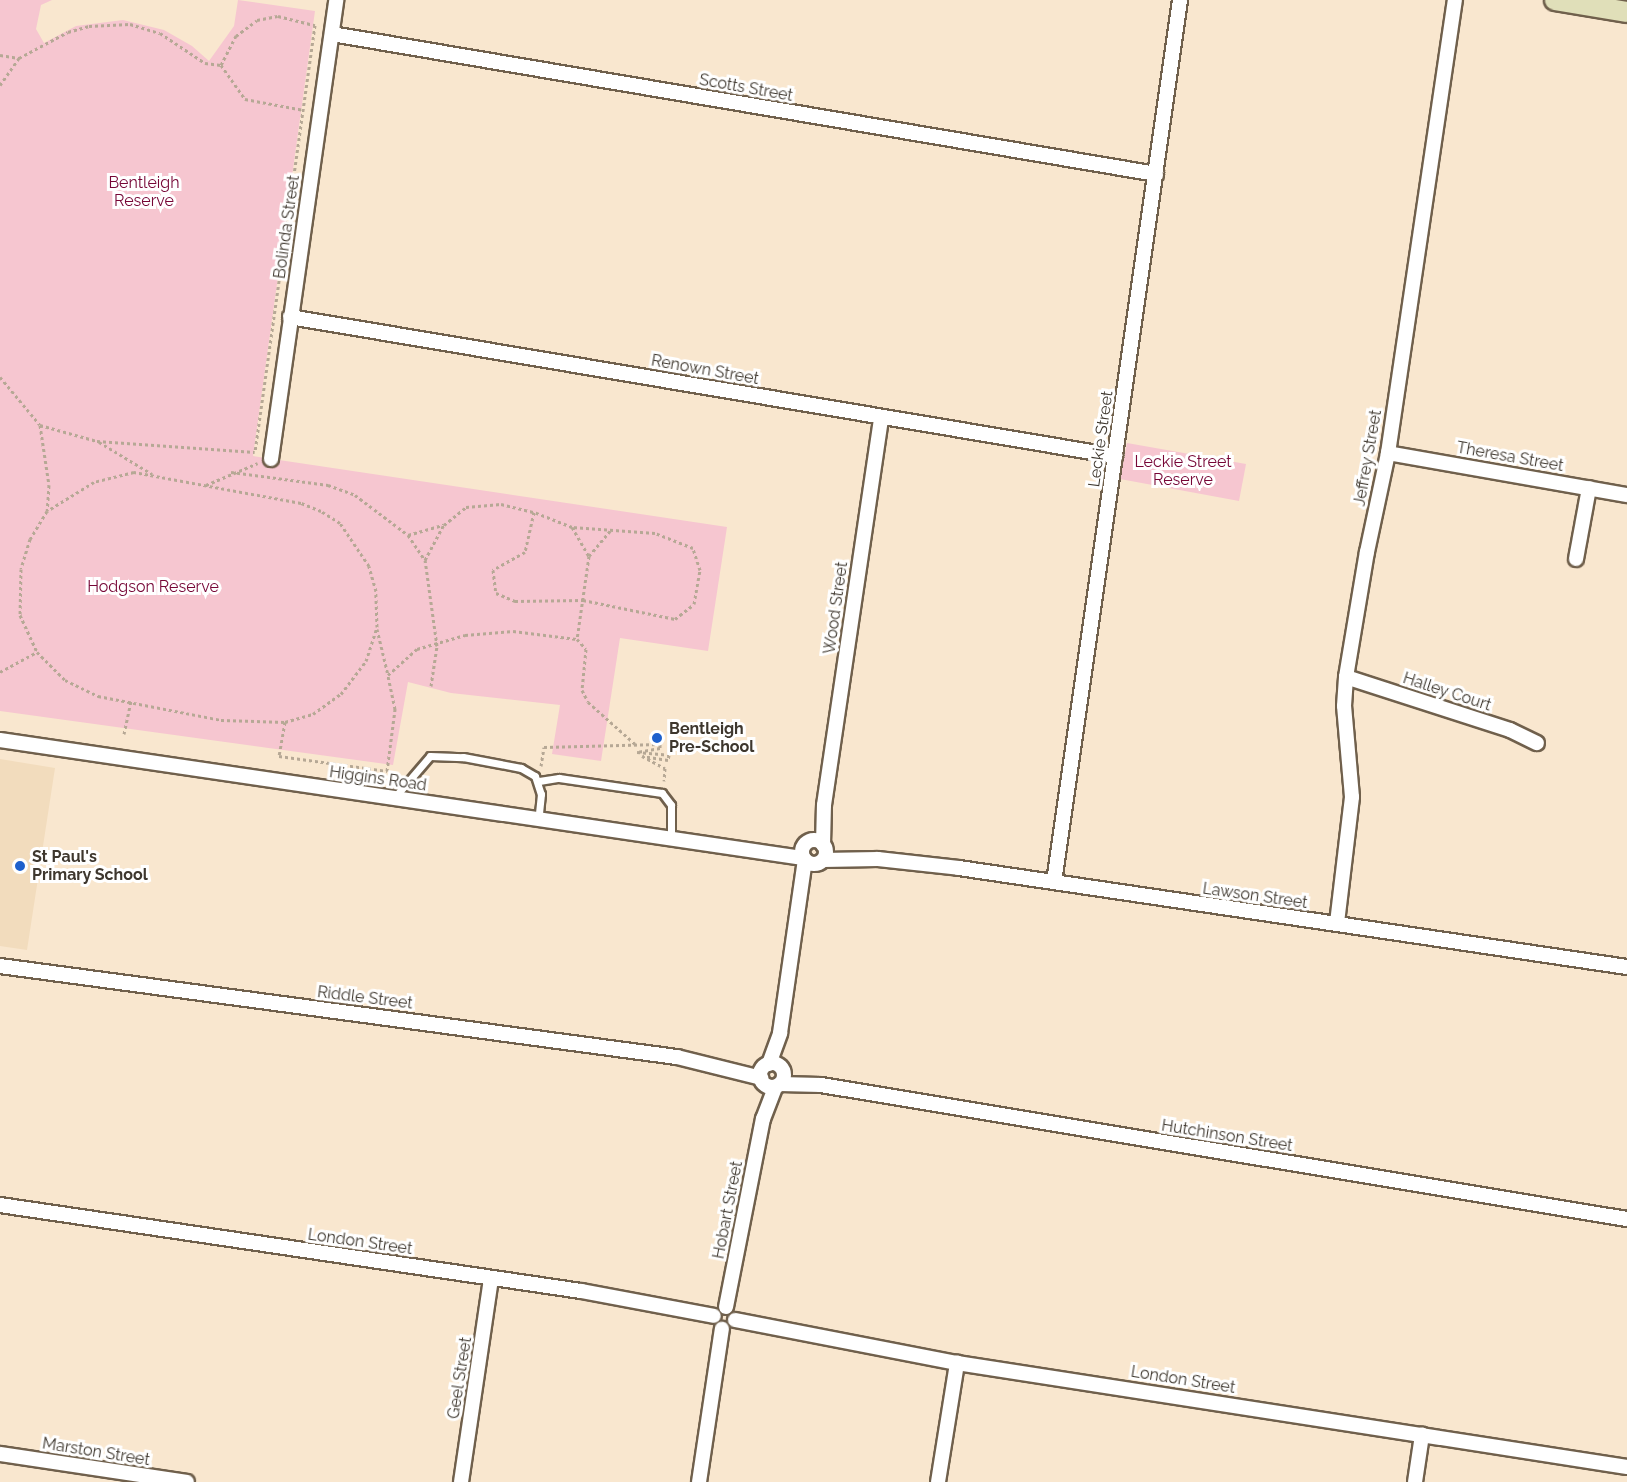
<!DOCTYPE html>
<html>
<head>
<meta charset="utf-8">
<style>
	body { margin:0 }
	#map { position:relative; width:1627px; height:1482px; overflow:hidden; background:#f9e7cf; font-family:Raleway,sans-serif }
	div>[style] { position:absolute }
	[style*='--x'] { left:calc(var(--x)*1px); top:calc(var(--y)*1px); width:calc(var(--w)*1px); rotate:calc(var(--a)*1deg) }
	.built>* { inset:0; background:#f2dcbd }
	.green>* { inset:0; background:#f6c6d0 }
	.path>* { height:3px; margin-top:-1.5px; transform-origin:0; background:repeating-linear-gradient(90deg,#b6a895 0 3px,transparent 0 6px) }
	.roads { filter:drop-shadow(2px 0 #70604c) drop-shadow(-2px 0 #70604c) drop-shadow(0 2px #70604c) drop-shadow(0 -2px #70604c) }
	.lane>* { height:7px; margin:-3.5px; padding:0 3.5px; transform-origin:3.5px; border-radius:3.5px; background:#fff }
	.street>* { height:14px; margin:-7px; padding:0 7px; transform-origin:7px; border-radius:7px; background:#fff }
	.street>.ring { margin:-7px; padding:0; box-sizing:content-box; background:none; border:14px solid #fff; border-radius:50% }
	.secondary>* { height:20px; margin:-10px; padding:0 10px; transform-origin:10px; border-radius:10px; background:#e0dfb9 }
	.dots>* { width:16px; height:16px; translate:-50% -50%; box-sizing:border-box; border:3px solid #fff; border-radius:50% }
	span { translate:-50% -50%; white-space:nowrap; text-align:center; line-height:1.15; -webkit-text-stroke:6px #fff; paint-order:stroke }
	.street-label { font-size:16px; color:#3e372e }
	.park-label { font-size:16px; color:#760636 }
	.poi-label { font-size:16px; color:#3e372e; font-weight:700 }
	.left { translate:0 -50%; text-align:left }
</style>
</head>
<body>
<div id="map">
	<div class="built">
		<i style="clip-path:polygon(0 759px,55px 768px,27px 950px,0 946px)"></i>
	</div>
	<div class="green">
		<i style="clip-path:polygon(0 0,52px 0,41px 5px,36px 29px,44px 43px,76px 26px,123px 20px,164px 30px,192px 46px,209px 61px,234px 26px,238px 0,315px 11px,253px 456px,727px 527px,708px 651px,620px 638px,601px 761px,552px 754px,560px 705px,451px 693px,408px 682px,393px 765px,0 711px)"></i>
		<i style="clip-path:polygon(1127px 443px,1246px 464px,1239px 501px,1120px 479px)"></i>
	</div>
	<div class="path">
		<i style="--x:0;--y:55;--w:19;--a:9"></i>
		<i style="--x:19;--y:58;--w:33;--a:125"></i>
		<i style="--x:19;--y:58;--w:55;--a:-28"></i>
		<i style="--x:68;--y:32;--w:22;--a:-16"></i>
		<i style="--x:89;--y:26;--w:41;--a:-2.8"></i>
		<i style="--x:130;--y:24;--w:31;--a:17"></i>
		<i style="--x:160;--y:33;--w:54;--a:33.7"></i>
		<i style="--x:205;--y:63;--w:16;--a:7"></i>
		<i style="--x:221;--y:65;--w:33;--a:-63"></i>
		<i style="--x:236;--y:36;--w:26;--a:-37"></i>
		<i style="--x:257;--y:20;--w:21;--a:-11"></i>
		<i style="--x:278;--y:16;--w:38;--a:14"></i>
		<i style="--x:315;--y:25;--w:431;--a:98"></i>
		<i style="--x:221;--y:65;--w:42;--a:54.8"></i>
		<i style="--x:245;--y:99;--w:60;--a:10.6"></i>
		<i style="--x:0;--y:377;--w:62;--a:50.2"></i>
		<i style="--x:40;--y:425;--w:61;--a:81.5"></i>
		<i style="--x:49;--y:485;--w:26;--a:94"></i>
		<i style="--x:47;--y:511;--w:33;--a:121"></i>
		<i style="--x:30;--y:539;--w:31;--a:107"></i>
		<i style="--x:21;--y:569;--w:46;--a:91.2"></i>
		<i style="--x:20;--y:615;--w:41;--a:65.3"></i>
		<i style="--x:37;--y:652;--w:40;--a:45"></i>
		<i style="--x:65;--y:680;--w:37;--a:26"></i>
		<i style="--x:98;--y:696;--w:125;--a:11"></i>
		<i style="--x:221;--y:720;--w:64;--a:1.8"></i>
		<i style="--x:285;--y:722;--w:29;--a:-16"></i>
		<i style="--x:313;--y:714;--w:34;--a:-36"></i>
		<i style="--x:341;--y:694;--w:41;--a:-52.9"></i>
		<i style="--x:366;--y:661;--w:36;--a:-72"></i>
		<i style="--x:377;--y:627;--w:36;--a:-92"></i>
		<i style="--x:376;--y:591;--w:26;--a:-106"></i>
		<i style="--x:369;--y:566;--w:52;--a:-124"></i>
		<i style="--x:340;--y:523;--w:22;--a:-148"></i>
		<i style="--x:321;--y:511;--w:22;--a:-158"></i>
		<i style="--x:301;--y:503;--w:170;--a:-169.5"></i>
		<i style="--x:134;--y:472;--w:41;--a:166"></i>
		<i style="--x:94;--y:482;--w:55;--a:148.3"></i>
		<i style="--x:40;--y:425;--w:59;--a:15.7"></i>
		<i style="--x:97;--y:441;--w:158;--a:4"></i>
		<i style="--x:99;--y:442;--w:62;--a:31.1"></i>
		<i style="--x:231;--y:472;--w:98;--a:7.6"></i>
		<i style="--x:328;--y:485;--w:29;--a:20"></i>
		<i style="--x:355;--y:495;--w:66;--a:37"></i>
		<i style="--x:408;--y:535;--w:37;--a:-16"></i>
		<i style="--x:444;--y:525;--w:28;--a:-39"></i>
		<i style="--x:466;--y:507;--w:35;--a:-5"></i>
		<i style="--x:501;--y:504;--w:34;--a:14"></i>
		<i style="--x:534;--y:512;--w:41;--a:102.7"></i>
		<i style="--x:525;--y:552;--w:37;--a:151"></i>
		<i style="--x:493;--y:570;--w:23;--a:83"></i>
		<i style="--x:496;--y:593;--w:21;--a:23"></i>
		<i style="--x:515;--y:601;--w:68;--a:-0.8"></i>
		<i style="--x:583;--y:600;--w:94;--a:11.7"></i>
		<i style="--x:675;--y:619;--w:24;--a:-38"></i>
		<i style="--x:694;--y:604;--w:35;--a:-80"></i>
		<i style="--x:700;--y:570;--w:23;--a:-108"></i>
		<i style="--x:693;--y:548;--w:41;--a:-158.5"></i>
		<i style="--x:655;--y:533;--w:83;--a:-175.9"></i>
		<i style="--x:572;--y:527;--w:41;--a:-158.5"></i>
		<i style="--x:206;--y:485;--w:56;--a:-22.9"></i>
		<i style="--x:572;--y:527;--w:34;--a:60"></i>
		<i style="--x:589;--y:556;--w:84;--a:98.2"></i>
		<i style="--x:577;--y:639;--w:13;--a:48"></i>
		<i style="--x:586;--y:649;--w:41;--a:95.6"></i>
		<i style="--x:582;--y:690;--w:13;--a:63"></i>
		<i style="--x:588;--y:702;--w:63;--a:41.8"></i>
		<i style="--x:408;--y:535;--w:30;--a:56"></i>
		<i style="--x:589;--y:556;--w:33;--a:-50"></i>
		<i style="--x:377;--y:629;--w:47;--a:76.6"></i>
		<i style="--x:0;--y:672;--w:42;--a:-28.4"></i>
		<i style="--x:431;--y:686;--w:40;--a:-81.5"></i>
		<i style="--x:437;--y:646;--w:87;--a:-97.9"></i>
		<i style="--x:425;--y:560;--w:40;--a:-62"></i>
		<i style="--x:285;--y:722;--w:35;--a:100"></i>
		<i style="--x:279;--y:756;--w:109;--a:7.9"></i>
		<i style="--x:387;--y:771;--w:63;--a:-82.6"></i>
		<i style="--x:395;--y:709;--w:35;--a:-102"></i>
		<i style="--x:388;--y:675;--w:39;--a:-42"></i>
		<i style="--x:417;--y:649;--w:50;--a:-16.3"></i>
		<i style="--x:465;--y:635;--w:48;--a:-4.8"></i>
		<i style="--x:513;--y:631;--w:64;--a:7.1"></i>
		<i style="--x:124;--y:734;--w:34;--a:-78"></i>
		<i style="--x:660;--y:744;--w:4;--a:90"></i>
		<i style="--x:660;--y:748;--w:23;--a:170"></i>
		<i style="--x:637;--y:752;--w:32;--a:5"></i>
		<i style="--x:669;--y:755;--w:5;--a:101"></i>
		<i style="--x:668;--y:760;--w:26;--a:-171"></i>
		<i style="--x:642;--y:756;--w:26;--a:28"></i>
		<i style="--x:665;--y:768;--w:13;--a:94"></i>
		<i style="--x:541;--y:766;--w:19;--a:-81"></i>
		<i style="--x:544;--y:747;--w:116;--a:-1.5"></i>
	</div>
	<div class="roads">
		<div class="lane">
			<i style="--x:539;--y:781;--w:20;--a:-9"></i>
			<i style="--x:559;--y:778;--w:104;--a:8.3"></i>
			<i style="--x:662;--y:793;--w:15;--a:53"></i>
			<i style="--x:671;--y:805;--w:35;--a:90"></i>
			<i style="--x:394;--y:798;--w:55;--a:-49.4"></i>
			<i style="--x:430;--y:756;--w:33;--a:2"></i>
			<i style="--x:463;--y:757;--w:59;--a:10.7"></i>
			<i style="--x:521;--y:768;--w:16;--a:30"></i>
			<i style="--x:535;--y:776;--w:19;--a:72"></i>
			<i style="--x:541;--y:794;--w:27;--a:96"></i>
		</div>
		<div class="street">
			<i style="--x:332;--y:34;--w:836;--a:9.64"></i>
			<i style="--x:290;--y:317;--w:837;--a:9.56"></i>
			<i style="--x:1388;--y:453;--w:243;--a:10"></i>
			<i style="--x:271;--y:459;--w:464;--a:-81.9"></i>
			<i style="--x:1576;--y:559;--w:72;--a:-79.6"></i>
			<i style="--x:1346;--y:677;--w:172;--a:17.9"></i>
			<i style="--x:1510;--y:730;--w:30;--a:26"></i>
			<i style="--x:0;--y:740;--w:812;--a:8.36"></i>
			<i class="ring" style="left:802px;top:840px;width:10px;height:10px"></i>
			<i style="--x:823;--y:845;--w:40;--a:-88.6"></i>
			<i style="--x:824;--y:805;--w:392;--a:-81.6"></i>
			<i style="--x:823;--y:860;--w:55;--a:-1"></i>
			<i style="--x:878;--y:859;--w:81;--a:6.3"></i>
			<i style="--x:959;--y:868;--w:675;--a:8.43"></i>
			<i style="--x:1054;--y:882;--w:891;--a:-81.87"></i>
			<i style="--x:1337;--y:923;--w:127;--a:-83.2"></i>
			<i style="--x:1352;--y:797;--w:91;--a:-95"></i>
			<i style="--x:1344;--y:706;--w:29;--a:-86"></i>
			<i style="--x:1346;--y:677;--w:127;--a:-80.5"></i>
			<i style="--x:1367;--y:552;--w:101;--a:-78"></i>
			<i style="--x:1388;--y:453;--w:458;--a:-81.6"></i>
			<i style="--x:0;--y:966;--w:683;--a:7.66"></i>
			<i style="--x:677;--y:1057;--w:87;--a:14"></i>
			<i class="ring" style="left:760px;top:1063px;width:10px;height:10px"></i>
			<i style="--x:769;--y:1064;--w:33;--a:-70"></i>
			<i style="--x:780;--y:1033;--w:175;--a:-81.8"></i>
			<i style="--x:780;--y:1084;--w:41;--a:1.4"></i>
			<i style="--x:821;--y:1085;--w:817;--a:9.44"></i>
			<i style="--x:0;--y:1205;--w:587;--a:8.42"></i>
			<i style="--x:581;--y:1291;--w:135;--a:10.6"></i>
			<i style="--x:726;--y:1307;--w:192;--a:-78.9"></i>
			<i style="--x:763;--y:1119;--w:34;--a:-69"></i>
			<i style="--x:735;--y:1320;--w:226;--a:11"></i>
			<i style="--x:957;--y:1363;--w:678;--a:8.82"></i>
			<i style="--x:0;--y:1454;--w:189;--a:8.5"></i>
			<i style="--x:461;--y:1482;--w:206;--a:-81.6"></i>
			<i style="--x:699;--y:1482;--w:155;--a:-81.5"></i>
			<i style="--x:938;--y:1482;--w:121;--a:-80.9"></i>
			<i style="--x:1415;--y:1482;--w:48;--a:-81.5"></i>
		</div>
		<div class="secondary">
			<i style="--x:1555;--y:0;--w:73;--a:9.5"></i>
		</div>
	</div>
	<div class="dots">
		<i style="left:657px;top:738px;background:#1e60cc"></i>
		<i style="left:20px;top:866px;background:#1e60cc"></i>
	</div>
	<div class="street-label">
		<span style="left:746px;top:88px;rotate:10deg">Scotts Street</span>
		<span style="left:287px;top:227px;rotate:-82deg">Bolinda Street</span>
		<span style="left:705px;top:370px;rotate:10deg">Renown Street</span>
		<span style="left:1101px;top:439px;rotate:-82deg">Leckie Street</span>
		<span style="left:1510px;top:457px;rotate:10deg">Theresa Street</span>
		<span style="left:1368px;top:458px;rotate:-80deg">Jeffrey Street</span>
		<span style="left:836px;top:608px;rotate:-82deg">Wood Street</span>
		<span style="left:1447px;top:692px;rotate:18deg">Halley Court</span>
		<span style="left:378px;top:779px;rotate:8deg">Higgins Road</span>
		<span style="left:1255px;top:896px;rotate:8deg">Lawson Street</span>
		<span style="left:365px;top:998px;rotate:7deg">Riddle Street</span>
		<span style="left:1227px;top:1136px;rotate:9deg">Hutchinson Street</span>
		<span style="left:728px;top:1210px;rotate:-79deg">Hobart Street</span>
		<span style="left:360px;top:1242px;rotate:8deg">London Street</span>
		<span style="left:460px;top:1378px;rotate:-81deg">Geel Street</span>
		<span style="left:1183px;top:1380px;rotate:9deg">London Street</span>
		<span style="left:96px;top:1452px;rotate:9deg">Marston Street</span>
	</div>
	<div class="park-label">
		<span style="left:144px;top:192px">Bentleigh<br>Reserve</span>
		<span style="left:1183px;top:471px">Leckie Street<br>Reserve</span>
		<span style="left:153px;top:587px">Hodgson Reserve</span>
	</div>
	<div class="poi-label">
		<span class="left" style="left:669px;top:738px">Bentleigh<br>Pre-School</span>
		<span class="left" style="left:32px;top:866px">St Paul's<br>Primary School</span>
	</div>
</div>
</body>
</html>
